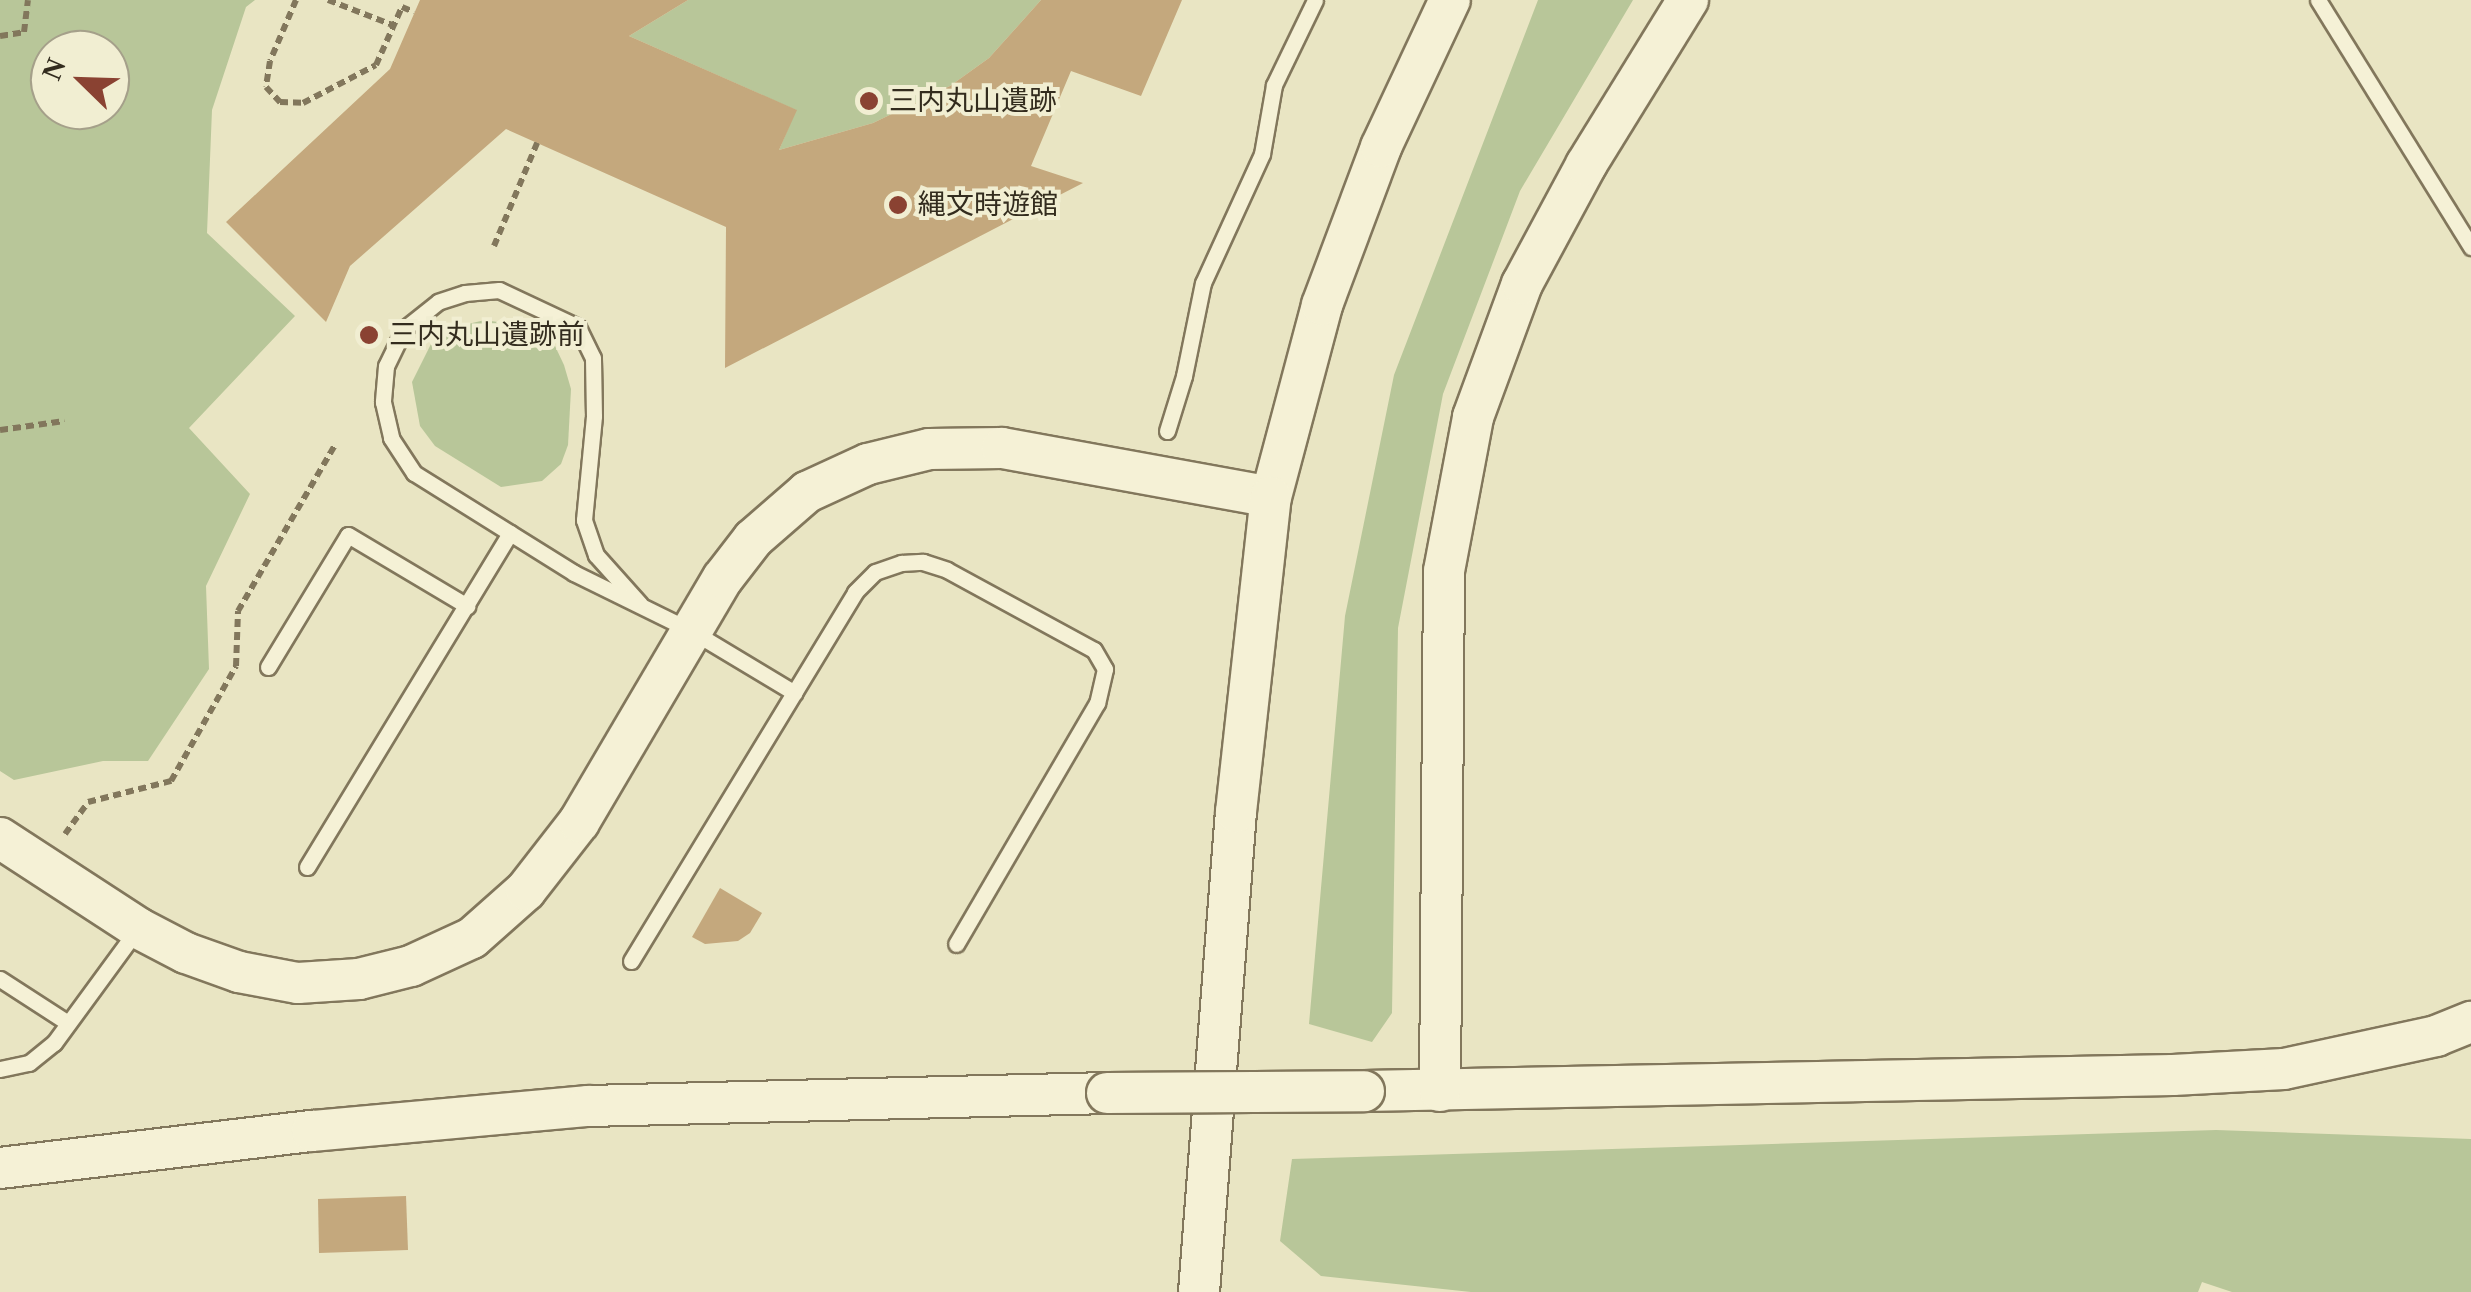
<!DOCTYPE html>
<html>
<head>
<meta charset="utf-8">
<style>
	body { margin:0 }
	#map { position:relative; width:2471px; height:1292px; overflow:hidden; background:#e9e5c3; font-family:"Times New Roman","Noto Sans JP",serif }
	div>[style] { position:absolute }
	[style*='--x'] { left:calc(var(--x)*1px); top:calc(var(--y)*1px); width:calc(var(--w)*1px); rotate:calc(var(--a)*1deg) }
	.green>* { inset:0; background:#b8c699 }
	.building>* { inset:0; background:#c4a87d }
	.path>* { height:6px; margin-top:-3px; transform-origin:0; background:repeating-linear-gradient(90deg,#82775c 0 8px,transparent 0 13px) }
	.roads { filter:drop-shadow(2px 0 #82775c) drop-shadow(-2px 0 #82775c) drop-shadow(0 2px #82775c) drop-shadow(0 -2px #82775c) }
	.service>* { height:15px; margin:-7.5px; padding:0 7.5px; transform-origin:7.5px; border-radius:7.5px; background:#f5f1d6 }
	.tertiary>* { height:40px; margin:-20px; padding:0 20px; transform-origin:20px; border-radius:20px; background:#f5f1d6 }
	.bridges { filter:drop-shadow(2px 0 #82775c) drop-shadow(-2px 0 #82775c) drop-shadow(0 2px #82775c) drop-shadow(0 -2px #82775c) }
	.tertiary-bridge>* { height:40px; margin:-20px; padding:0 20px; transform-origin:20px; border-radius:20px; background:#f5f1d6 }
	.dots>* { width:28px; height:28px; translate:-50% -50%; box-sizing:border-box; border:5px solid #f1eed2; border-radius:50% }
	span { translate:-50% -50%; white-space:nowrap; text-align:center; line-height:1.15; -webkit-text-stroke:8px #f1eed2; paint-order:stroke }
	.poi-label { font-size:28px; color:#332c1e }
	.left { translate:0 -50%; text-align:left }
	.north { position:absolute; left:30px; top:30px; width:100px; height:100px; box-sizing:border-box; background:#f1eed2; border:2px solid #a5a08a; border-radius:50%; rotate:293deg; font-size:28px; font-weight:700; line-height:40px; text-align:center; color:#332c1e }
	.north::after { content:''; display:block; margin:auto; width:35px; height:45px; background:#8a4232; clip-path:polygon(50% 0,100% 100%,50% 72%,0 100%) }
</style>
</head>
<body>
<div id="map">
	<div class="green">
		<i style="clip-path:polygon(evenodd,0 0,255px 0,246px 7px,212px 110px,207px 233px,295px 316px,189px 428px,250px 494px,206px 586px,209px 669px,148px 761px,103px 761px,14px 780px,0 771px,0 0,50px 50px,110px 50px,110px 110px,50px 110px,50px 50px)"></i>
		<i style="clip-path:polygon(688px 0,1041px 0,989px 58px,950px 86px,873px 123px,779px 150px,796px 110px,629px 36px)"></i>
		<i style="clip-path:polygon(1538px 0,1633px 0,1520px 191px,1443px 394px,1398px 628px,1392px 1013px,1372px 1042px,1309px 1024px,1345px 616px,1394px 375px)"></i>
		<i style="clip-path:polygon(485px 320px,516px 325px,555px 346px,564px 365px,571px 389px,568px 445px,561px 464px,542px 481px,501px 487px,435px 446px,420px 426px,412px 382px,431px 344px,451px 328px)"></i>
		<i style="clip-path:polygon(2216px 1130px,2471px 1139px,2471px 1292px,2232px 1292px,2202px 1282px,2198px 1292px,1471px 1292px,1321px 1276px,1280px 1241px,1292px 1159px)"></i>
	</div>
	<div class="building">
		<i style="clip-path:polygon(420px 0,688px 0,629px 36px,797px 110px,779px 150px,873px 123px,950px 86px,989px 58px,1041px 0,1182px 0,1141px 96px,1071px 71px,1031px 166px,1083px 183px,725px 368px,726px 227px,506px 129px,350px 266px,326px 322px,226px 222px,390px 69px)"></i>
		<i style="clip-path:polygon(720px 888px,762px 913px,750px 933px,738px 941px,705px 944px,692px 937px)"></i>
		<i style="clip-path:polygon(406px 1196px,408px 1250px,319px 1253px,318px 1199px)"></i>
	</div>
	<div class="path">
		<i style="--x:296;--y:0;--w:66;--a:113.1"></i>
		<i style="--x:270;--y:61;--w:26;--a:99"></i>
		<i style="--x:266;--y:87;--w:21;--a:47"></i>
		<i style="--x:280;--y:102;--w:23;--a:2"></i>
		<i style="--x:303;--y:103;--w:82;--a:-27.5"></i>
		<i style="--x:376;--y:65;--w:64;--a:-65.9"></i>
		<i style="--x:402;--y:7;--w:13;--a:23"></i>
		<i style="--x:328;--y:0;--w:72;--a:21.2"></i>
		<i style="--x:0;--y:36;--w:24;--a:-9"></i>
		<i style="--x:24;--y:32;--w:32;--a:-83"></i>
		<i style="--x:494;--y:246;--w:112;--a:-67.3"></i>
		<i style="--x:0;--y:430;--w:65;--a:-8"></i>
		<i style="--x:65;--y:834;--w:39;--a:-54"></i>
		<i style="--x:88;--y:802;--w:86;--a:-14.2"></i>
		<i style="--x:171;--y:781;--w:132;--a:-60.5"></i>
		<i style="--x:236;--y:666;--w:55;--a:-87.9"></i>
		<i style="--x:238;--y:611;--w:192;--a:-59.7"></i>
	</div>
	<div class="roads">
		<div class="service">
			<i style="--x:2318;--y:0;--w:291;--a:58.2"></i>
			<i style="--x:1167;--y:431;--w:58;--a:-72.8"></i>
			<i style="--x:1184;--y:376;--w:95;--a:-78.5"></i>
			<i style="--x:1203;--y:283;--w:142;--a:-65.4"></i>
			<i style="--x:1262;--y:154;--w:70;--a:-80.1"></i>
			<i style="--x:1274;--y:85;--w:94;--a:-64.2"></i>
			<i style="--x:640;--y:604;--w:66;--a:-131.9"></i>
			<i style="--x:596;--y:555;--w:37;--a:-109"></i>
			<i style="--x:584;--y:520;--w:104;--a:-84.5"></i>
			<i style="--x:594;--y:416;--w:58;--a:-91"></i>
			<i style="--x:593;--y:358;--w:34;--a:-116"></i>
			<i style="--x:578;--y:327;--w:87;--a:-154.9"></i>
			<i style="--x:499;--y:290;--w:34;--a:175"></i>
			<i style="--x:465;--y:293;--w:28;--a:162"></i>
			<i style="--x:438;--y:302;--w:43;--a:141.5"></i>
			<i style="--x:404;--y:329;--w:41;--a:115.9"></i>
			<i style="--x:386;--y:366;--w:36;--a:95"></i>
			<i style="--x:383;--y:402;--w:37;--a:77"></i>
			<i style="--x:391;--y:438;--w:42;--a:56.7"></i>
			<i style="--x:414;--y:473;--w:189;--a:32"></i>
			<i style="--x:574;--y:573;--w:129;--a:26.2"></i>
			<i style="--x:690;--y:630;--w:122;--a:31"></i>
			<i style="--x:268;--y:667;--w:154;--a:-58.8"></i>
			<i style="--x:348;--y:535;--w:139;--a:30.8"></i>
			<i style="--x:307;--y:867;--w:391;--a:-58.7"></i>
			<i style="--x:631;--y:961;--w:432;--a:-58.7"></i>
			<i style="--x:855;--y:592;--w:28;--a:-45"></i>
			<i style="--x:875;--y:572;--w:28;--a:-19"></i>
			<i style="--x:901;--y:563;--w:22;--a:-3"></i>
			<i style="--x:923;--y:562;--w:25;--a:18"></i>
			<i style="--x:947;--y:570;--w:167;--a:28.6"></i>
			<i style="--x:1094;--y:650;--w:22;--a:60"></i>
			<i style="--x:1105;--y:669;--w:35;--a:103"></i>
			<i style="--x:1097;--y:703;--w:279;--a:120.3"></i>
			<i style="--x:0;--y:979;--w:81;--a:32.9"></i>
			<i style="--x:0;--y:1069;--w:30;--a:-12"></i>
			<i style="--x:29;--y:1063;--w:32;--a:-39"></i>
			<i style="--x:54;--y:1043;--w:139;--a:-53.8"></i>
		</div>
		<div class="tertiary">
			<i style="--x:0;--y:838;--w:165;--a:33.1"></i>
			<i style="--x:138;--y:928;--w:54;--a:27.5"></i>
			<i style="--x:186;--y:953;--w:56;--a:19.7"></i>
			<i style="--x:239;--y:972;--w:60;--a:10.6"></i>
			<i style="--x:298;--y:983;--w:61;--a:-3.8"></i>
			<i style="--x:359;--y:979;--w:54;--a:-14"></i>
			<i style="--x:411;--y:966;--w:67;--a:-24.7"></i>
			<i style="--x:472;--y:938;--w:72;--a:-41.6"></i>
			<i style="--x:526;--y:890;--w:86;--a:-52.1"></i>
			<i style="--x:579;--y:822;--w:283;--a:-59.5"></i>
			<i style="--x:723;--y:578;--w:49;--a:-52.4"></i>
			<i style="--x:753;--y:539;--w:72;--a:-41"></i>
			<i style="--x:807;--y:492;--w:67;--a:-24.7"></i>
			<i style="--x:868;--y:464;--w:63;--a:-13.8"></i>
			<i style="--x:929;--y:449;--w:73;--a:-0.8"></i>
			<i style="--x:1002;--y:448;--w:273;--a:10.3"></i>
			<i style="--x:1271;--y:497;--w:199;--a:-75.1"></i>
			<i style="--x:1322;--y:305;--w:169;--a:-69.5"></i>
			<i style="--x:1381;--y:147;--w:162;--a:-64.9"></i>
			<i style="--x:1364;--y:1091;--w:809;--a:-1.13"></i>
			<i style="--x:2173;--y:1075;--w:111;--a:-3.1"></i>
			<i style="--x:2284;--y:1069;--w:156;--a:-12.2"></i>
			<i style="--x:2436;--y:1036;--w:38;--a:-22"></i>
			<i style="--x:1440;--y:1091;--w:520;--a:-89.56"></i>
			<i style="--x:1444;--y:571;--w:157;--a:-79.3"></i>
			<i style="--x:1473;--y:417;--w:142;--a:-69.8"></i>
			<i style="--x:1522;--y:284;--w:135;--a:-61.7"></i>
			<i style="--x:1586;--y:165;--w:194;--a:-58.3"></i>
			<i style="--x:0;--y:1168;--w:314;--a:-6.8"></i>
			<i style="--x:312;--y:1131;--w:277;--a:-5.2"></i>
			<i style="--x:588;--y:1106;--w:519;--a:-1.43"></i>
			<i style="--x:1199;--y:1292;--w:481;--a:-85.6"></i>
			<i style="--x:1236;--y:812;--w:317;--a:-83.7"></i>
		</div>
	</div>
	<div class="bridges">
		<div class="tertiary-bridge">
			<i style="--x:1107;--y:1093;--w:257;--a:-0.4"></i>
		</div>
	</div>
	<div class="dots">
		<i style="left:869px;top:101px;background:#8a4232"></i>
		<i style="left:898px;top:205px;background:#8a4232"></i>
		<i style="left:369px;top:335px;background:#8a4232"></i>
	</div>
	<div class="poi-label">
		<span class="left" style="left:889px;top:101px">三内丸山遺跡</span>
		<span class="left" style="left:918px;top:205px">縄文時遊館</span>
		<span class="left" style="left:389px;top:335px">三内丸山遺跡前</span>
	</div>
	<div class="north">N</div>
</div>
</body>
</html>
